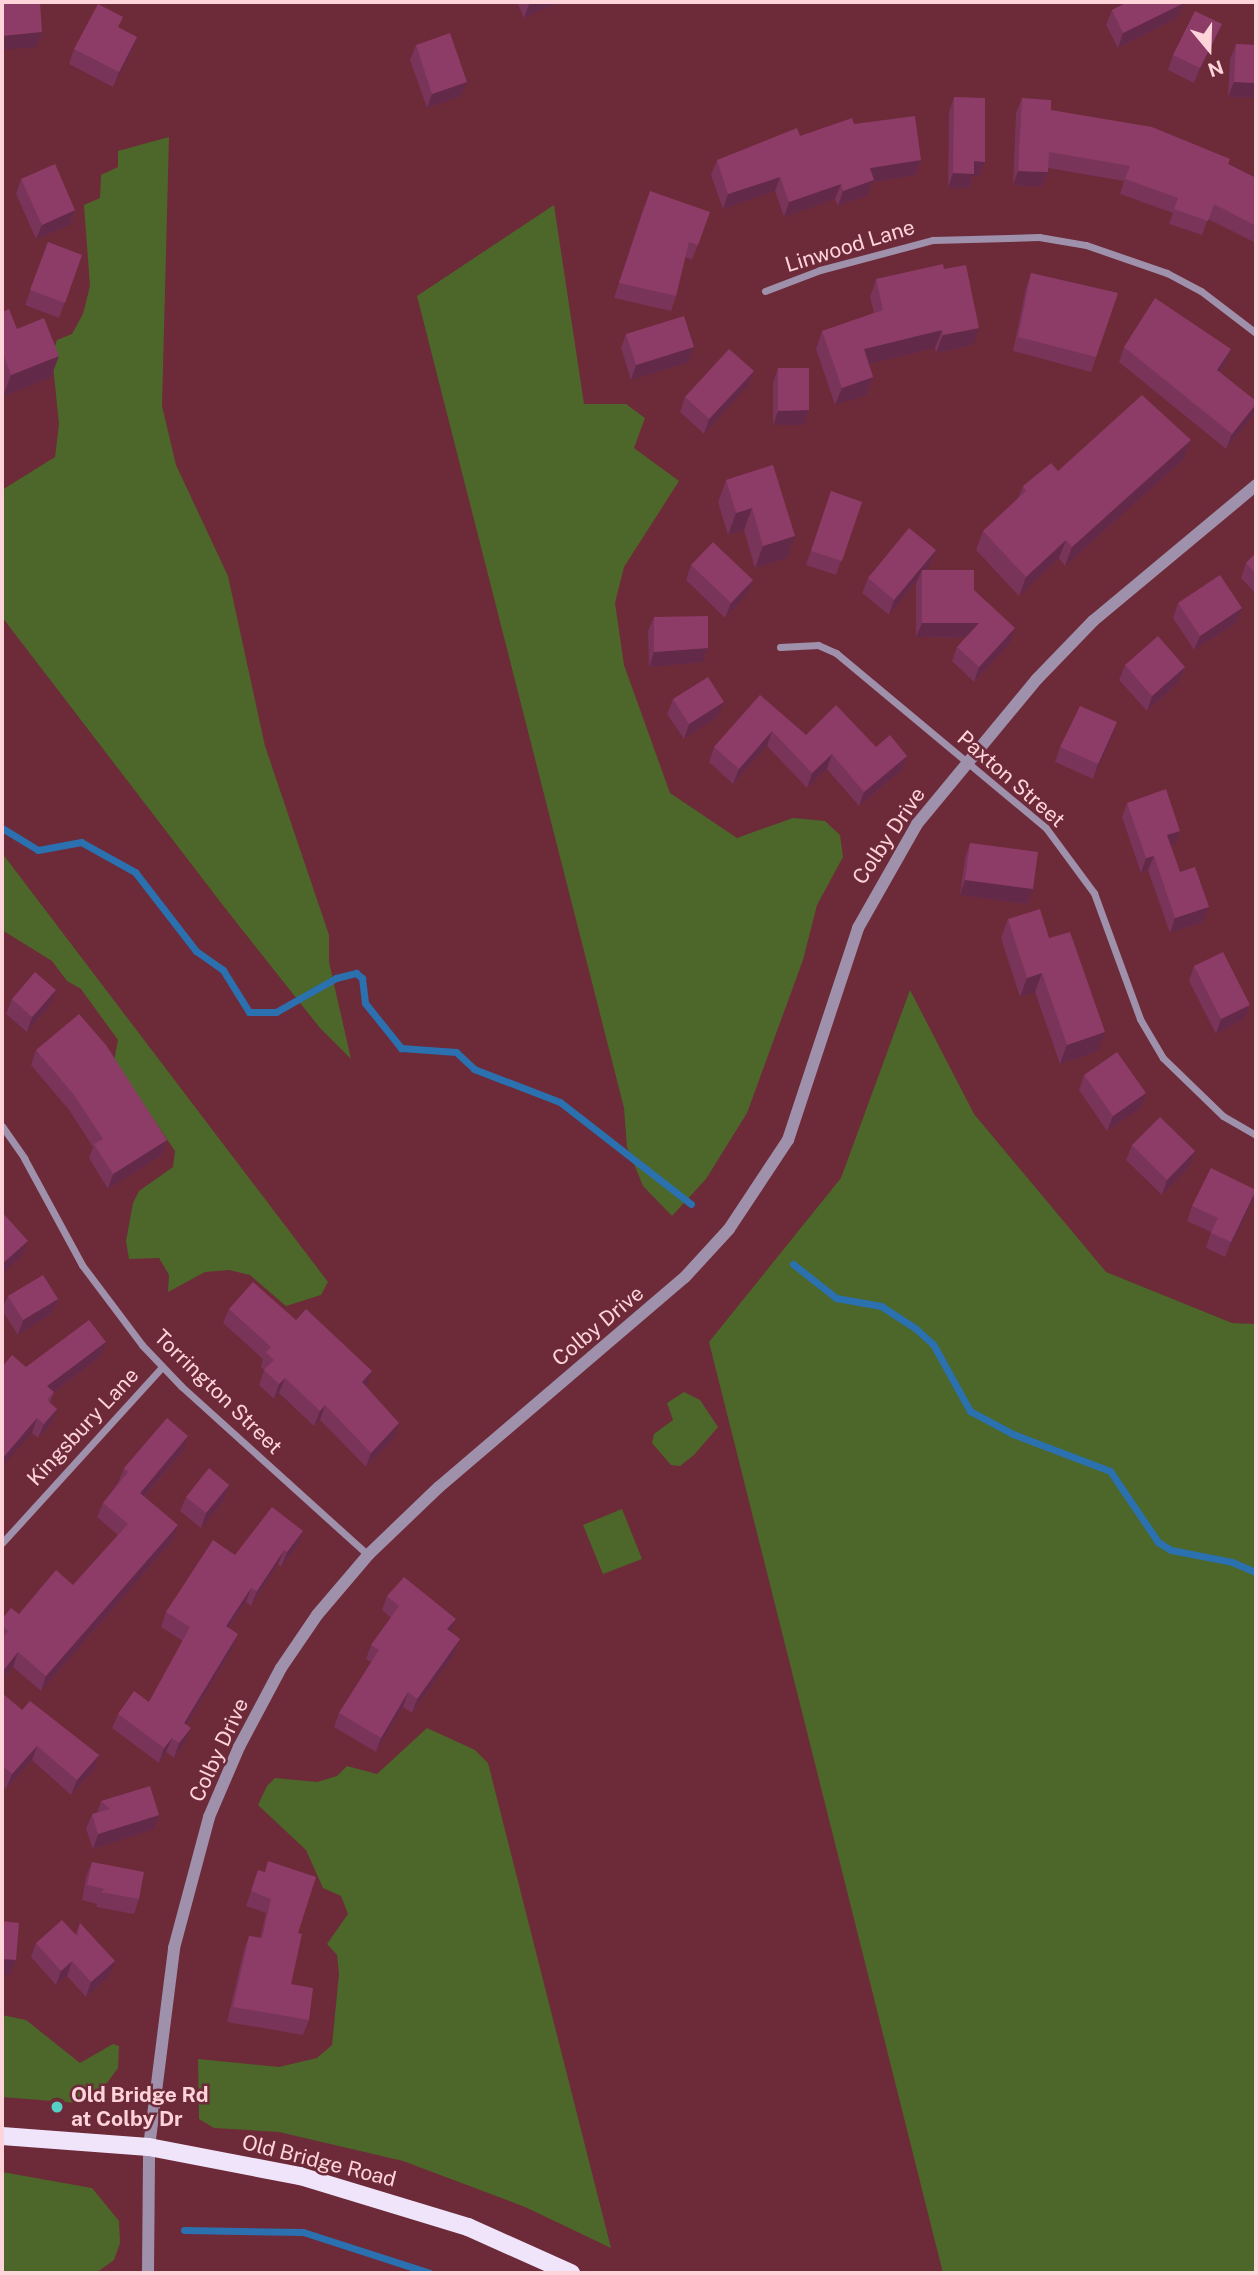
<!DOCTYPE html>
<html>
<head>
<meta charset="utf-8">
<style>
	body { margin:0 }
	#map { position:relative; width:1258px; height:2275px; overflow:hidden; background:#6d2a39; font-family:"Public Sans",sans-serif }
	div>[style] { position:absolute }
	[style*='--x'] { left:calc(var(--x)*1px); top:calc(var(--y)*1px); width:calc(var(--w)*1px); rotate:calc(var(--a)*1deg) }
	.green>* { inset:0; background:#4c6729 }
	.stream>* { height:7px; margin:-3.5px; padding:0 3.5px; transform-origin:3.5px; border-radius:3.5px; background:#2b70af }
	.minor>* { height:7px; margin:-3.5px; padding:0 3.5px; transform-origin:3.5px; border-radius:3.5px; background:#9f91ac }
	.tertiary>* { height:12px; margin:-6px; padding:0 6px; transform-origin:6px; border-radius:6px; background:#9f91ac }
	.primary>* { height:18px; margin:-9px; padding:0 9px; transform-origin:9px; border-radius:9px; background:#f0e4fb }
	.wall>* { inset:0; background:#783459 }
	.shaded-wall>* { inset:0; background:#622a48 }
	.building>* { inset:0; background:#8c3c67 }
	.dots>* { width:19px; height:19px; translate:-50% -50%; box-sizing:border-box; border:4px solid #6d2a39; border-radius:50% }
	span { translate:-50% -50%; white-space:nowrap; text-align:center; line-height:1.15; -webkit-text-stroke:5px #6d2a39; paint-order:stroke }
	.street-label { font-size:21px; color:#fed3d9 }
	.poi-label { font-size:21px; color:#fed3d9; font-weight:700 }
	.left { translate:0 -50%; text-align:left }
	.frame { position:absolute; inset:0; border:4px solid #fed3d9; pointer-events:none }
	.north { position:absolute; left:1174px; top:14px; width:70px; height:70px; -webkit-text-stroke:5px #6d2a39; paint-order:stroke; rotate:161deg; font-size:19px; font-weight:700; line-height:28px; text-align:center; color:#fed3d9 }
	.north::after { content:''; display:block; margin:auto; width:24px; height:32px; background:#fed3d9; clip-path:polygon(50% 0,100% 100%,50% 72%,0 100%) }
</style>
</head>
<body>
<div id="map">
	<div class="green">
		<i style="clip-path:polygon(169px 137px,162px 406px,176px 465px,228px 576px,265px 746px,329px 935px,329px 962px,351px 1059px,320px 1028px,225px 908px,2px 617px,2px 490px,55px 457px,59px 424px,52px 356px,57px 340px,72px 334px,83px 314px,90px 286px,84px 205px,100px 198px,101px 175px,118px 167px,118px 151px)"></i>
		<i style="clip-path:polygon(554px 205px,584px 404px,626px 404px,645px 418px,634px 448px,679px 481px,624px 567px,615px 603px,624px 665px,670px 793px,737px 838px,793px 818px,825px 821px,840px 835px,843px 857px,817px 905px,803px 960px,747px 1113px,706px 1179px,672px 1216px,643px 1186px,627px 1147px,624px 1108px,417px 296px)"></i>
		<i style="clip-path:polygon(2px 853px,328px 1282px,321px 1295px,286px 1306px,250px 1275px,229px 1270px,205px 1272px,168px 1292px,169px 1275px,159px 1258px,129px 1259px,126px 1241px,133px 1203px,139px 1191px,173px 1167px,175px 1151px,114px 1061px,118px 1040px,81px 989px,67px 981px,52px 961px,2px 930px)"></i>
		<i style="clip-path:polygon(910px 990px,974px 1114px,1106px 1272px,1232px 1323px,1256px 1324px,1256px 2273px,943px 2273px,709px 1342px,841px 1178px)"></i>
		<i style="clip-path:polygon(684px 1392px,700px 1400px,718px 1427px,694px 1455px,680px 1466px,671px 1465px,652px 1443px,654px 1434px,673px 1420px,667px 1403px)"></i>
		<i style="clip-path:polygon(622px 1509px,642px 1559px,603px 1574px,583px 1525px)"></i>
		<i style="clip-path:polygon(427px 1728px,475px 1750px,488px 1763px,611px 2248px,525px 2207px,403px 2161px,279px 2132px,214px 2128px,199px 2119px,198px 2059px,279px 2067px,317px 2058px,332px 2045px,339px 1974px,337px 1955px,327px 1944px,348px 1914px,341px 1896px,323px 1888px,306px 1850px,258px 1805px,267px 1786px,275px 1778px,317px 1782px,337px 1776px,347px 1766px,377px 1774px)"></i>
		<i style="clip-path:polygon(2px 2015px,26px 2020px,80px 2063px,113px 2044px,119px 2046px,118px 2068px,104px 2087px,78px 2103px,2px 2097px)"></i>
		<i style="clip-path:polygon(2px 2172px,92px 2188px,119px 2221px,120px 2243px,114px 2260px,96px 2273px,2px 2273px)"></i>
	</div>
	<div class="stream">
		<i style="--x:2;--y:828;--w:42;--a:31.4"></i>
		<i style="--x:38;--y:850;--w:44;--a:-10.5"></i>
		<i style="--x:81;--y:842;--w:62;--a:29.1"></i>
		<i style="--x:135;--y:872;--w:100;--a:52.3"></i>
		<i style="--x:196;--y:951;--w:33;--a:35"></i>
		<i style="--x:223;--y:970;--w:49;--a:58.2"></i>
		<i style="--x:249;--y:1012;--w:27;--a:0"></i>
		<i style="--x:276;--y:1012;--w:69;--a:-29.5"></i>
		<i style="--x:336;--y:978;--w:21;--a:-14"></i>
		<i style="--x:356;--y:973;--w:8;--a:40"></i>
		<i style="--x:362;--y:978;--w:25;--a:83"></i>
		<i style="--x:365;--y:1003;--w:58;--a:51.3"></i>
		<i style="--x:401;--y:1048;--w:55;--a:4.2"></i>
		<i style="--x:456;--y:1052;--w:25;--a:43"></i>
		<i style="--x:474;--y:1069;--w:92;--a:21"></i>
		<i style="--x:560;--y:1102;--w:166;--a:37.9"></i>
		<i style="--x:793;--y:1264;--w:55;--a:38.3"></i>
		<i style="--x:836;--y:1298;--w:46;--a:10.1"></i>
		<i style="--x:881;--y:1306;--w:40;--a:32.9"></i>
		<i style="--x:915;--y:1328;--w:24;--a:42"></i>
		<i style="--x:933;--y:1344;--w:77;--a:61.1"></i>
		<i style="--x:970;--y:1411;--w:49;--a:28.1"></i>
		<i style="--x:1013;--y:1434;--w:104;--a:20.9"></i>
		<i style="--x:1110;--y:1471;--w:86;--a:55.9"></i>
		<i style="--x:1158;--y:1542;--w:15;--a:32"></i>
		<i style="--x:1171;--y:1550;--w:62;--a:11.1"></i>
		<i style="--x:1232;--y:1562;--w:26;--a:23"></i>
		<i style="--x:184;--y:2230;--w:119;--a:1"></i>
		<i style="--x:303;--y:2232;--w:133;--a:17.9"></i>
	</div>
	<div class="minor">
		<i style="--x:765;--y:291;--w:59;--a:-20.9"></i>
		<i style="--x:820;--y:270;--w:117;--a:-14.9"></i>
		<i style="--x:933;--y:240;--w:106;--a:-1.6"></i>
		<i style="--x:1039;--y:237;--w:48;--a:9.7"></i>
		<i style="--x:1086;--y:245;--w:86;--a:19.1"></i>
		<i style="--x:1167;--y:273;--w:38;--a:28"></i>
		<i style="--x:1201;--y:291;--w:69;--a:37.4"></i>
		<i style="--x:780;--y:647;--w:38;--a:-3"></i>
		<i style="--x:818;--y:645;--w:20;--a:24"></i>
		<i style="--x:836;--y:653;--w:273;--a:39.8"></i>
		<i style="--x:1046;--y:828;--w:81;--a:53.6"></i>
		<i style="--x:1094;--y:893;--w:134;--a:69.9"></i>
		<i style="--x:1140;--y:1019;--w:45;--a:59.5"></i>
		<i style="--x:1163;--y:1058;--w:83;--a:44"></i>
		<i style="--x:1223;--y:1116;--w:38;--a:30"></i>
		<i style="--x:2;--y:1126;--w:39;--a:55"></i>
		<i style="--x:24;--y:1158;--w:122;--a:61.5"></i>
		<i style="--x:82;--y:1265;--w:100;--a:53.1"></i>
		<i style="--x:142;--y:1345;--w:57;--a:46.4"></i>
		<i style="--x:181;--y:1386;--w:252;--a:42.1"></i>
		<i style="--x:2;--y:1543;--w:238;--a:-47.7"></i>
	</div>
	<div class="tertiary">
		<i style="--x:148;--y:2273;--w:126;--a:-89.5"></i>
		<i style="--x:149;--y:2147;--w:201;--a:-82.8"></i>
		<i style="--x:174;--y:1948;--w:136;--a:-75"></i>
		<i style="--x:209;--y:1817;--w:76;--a:-66.8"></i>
		<i style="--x:239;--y:1747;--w:89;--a:-62"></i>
		<i style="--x:281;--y:1668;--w:64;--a:-55.8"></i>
		<i style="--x:317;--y:1615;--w:79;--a:-49.6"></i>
		<i style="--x:368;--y:1555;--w:98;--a:-43.8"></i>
		<i style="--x:439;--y:1487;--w:323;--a:-40.5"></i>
		<i style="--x:685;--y:1277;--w:65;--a:-47.5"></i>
		<i style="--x:729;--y:1229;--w:107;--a:-56.5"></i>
		<i style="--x:788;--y:1140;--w:223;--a:-71.7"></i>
		<i style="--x:858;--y:928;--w:120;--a:-60.4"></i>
		<i style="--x:917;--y:824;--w:188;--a:-50.4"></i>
		<i style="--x:1037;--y:679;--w:81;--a:-46"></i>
		<i style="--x:1093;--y:621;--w:212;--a:-39.8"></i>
	</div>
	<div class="primary">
		<i style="--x:2;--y:2136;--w:147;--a:4.3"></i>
		<i style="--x:149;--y:2147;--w:154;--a:10.9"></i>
		<i style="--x:300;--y:2176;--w:176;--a:16.9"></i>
		<i style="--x:468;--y:2227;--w:113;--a:24.1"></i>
	</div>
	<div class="wall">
		<i style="clip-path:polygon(517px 2px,559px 2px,524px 18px)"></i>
		<i style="clip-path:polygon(1127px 2px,1183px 2px,1184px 3px,1178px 17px,1118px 48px,1106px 25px,1112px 10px)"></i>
		<i style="clip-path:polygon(137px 37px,131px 52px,113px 87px,69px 64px,74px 49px)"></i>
		<i style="clip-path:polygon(1216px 38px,1194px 83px,1168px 70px,1173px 55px)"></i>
		<i style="clip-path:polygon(1236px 44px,1256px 45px,1256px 93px,1255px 98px,1228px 97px,1230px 59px)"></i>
		<i style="clip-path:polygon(416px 45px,461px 96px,427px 108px,410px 60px)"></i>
		<i style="clip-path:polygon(954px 97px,985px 162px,979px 176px,973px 176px,969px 188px,948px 188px,949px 112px)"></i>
		<i style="clip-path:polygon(1022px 98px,1051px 110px,1228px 164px,1256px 178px,1256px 237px,1254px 242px,1208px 219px,1202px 235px,1169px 224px,1173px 213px,1120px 194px,1124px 181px,1048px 168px,1048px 172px,1042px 187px,1013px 185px,1016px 113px)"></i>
		<i style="clip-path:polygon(854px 124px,921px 160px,916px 175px,873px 182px,868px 195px,838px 206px,835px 199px,784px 217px,775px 191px,723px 209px,711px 175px,717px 160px,800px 136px)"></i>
		<i style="clip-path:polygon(21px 179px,75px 210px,70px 225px,36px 239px,16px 194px)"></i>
		<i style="clip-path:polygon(644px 206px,710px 212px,692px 260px,685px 257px,676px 296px,671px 311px,614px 298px)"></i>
		<i style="clip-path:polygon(48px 242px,82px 255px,59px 318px,25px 305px)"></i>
		<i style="clip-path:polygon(944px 269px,973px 345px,936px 353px,935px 348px,869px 364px,873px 377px,867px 395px,835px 405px,816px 349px,822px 331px,874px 313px,870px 297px,876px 279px)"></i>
		<i style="clip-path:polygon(1031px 273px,1118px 293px,1091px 372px,1013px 351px,1026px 288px)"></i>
		<i style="clip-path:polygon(2px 312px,17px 329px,51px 377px,3px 397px,2px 393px)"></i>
		<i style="clip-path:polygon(626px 334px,689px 362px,631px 380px,621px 348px)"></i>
		<i style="clip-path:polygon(1124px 347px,1231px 349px,1226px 363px,1220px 372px,1256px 404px,1252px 417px,1226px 449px,1119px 362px)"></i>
		<i style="clip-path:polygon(778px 368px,809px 410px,804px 425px,773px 425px,773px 383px)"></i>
		<i style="clip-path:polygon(754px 371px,748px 385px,704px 434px,680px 412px,685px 397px)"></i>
		<i style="clip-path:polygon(1184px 459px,1065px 566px,1059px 558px,1019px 596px,976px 550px,983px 531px,1018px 498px,1023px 486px,1058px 471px)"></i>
		<i style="clip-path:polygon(773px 465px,787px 558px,755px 568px,744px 530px,728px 535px,718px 502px,726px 480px)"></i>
		<i style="clip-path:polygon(831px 491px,862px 502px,836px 575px,806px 565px)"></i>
		<i style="clip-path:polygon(936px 550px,930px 565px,926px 570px,974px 590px,1010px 643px,974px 682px,952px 661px,957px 647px,965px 638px,916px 637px,916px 584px,918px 579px,889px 615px,862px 593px,868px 578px)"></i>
		<i style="clip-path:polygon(1256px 553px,1256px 594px,1241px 578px,1246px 563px)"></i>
		<i style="clip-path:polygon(691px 565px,753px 580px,747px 594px,725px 618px,686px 580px)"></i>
		<i style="clip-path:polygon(1178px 603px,1242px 608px,1236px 623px,1194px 650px,1173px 618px)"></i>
		<i style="clip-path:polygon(654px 617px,708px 648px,703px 662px,649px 667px,648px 631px)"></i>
		<i style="clip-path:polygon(1125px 665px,1185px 667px,1179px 682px,1147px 711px,1119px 680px)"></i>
		<i style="clip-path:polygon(760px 695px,806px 735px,876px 747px,907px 756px,902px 770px,859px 806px,827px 769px,807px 788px,767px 746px,733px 784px,709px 762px,714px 747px)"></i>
		<i style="clip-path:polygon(673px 699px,718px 716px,684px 739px,667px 714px)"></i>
		<i style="clip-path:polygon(1117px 722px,1093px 779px,1055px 762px,1060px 747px)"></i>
		<i style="clip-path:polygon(1127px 803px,1175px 845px,1171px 847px,1180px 872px,1203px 922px,1170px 933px,1148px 870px,1141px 873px,1122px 817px)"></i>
		<i style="clip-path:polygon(970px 843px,1033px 889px,1027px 904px,960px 895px,965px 858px)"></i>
		<i style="clip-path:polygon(1008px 919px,1049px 938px,1098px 1051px,1060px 1064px,1035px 992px,1020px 997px,1001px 938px)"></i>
		<i style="clip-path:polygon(1194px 966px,1244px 1019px,1216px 1034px,1189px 981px)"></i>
		<i style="clip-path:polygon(12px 999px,50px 1005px,27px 1032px,6px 1014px)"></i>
		<i style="clip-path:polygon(36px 1050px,167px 1140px,162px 1155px,108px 1189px,89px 1158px,93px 1147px,69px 1110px,31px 1065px)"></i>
		<i style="clip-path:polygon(1084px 1075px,1141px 1108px,1107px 1131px,1079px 1090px)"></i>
		<i style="clip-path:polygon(1132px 1145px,1195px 1151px,1190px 1166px,1162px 1195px,1126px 1160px)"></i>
		<i style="clip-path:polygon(1251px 1205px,1225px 1257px,1206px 1248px,1211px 1232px,1187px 1221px,1192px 1206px)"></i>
		<i style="clip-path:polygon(8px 1296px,58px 1299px,52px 1313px,18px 1335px,2px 1310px)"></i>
		<i style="clip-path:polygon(229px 1309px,296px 1320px,372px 1371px,366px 1386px,394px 1438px,366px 1467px,320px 1420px,314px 1426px,279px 1393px,274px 1399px,259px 1385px,264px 1370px,261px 1367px,263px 1359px,223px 1323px)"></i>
		<i style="clip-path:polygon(100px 1357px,54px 1392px,50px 1403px,57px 1409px,52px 1423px,38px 1438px,32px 1433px,26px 1367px)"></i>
		<i style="clip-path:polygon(183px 1451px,144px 1497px,173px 1540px,41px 1691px,13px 1667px,2px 1680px,2px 1619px,19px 1614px,73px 1585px,118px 1535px,97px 1517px,103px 1503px,118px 1483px,124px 1468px)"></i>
		<i style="clip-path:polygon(229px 1485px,224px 1500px,201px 1528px,180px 1511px,186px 1497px)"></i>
		<i style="clip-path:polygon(298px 1545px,281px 1567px,278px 1564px,251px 1606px,246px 1602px,229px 1628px,238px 1634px,232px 1649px,187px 1725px,185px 1743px,174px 1758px,166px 1752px,159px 1763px,112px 1728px,118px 1714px,149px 1702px,183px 1641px,161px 1627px,166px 1612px,235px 1555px)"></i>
		<i style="clip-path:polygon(387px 1596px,451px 1632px,460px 1639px,455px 1653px,412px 1713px,403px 1707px,376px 1752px,334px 1727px,339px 1713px,371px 1662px,366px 1659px,371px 1645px,391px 1618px,382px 1610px)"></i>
		<i style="clip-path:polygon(2px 1693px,22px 1710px,99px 1755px,94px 1770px,71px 1795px,32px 1760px,6px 1789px,2px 1785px)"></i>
		<i style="clip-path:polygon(101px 1801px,159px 1815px,154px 1829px,93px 1849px,86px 1829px,92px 1814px,97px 1813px)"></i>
		<i style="clip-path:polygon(92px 1862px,139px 1899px,134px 1914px,96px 1907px,97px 1904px,82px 1900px,86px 1877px)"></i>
		<i style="clip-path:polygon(258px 1870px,298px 1933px,291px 1984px,309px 2020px,303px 2035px,227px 2022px,244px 1950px,249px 1936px,260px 1938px,266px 1913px,246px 1906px)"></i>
		<i style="clip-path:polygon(80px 1923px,109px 1976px,86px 1997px,67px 1976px,56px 1985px,31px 1957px,36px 1943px,75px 1935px)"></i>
	</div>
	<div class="shaded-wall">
		<i style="clip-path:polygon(530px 2px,559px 2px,524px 18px)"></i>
		<i style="clip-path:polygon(1184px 3px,1178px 17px,1118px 48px,1123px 33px)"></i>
		<i style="clip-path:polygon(1222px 24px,1216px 38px,1194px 83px,1200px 68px)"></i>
		<i style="clip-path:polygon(42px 32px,37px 47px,2px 50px,2px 36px)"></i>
		<i style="clip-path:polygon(137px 37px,131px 52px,113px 87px,119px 72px)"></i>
		<i style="clip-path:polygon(467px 82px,461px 96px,427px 108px,432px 94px)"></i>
		<i style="clip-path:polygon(1234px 82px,1256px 83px,1256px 93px,1255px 98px,1228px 97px)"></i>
		<i style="clip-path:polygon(921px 160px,916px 175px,873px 182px,868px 195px,838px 206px,843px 191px,870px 168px)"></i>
		<i style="clip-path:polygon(974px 161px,985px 162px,979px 176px,973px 176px,969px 188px,948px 188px,953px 173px)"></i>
		<i style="clip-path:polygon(1018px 171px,1048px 172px,1042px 187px,1013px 185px)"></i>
		<i style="clip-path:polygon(780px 177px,775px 191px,723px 209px,728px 194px)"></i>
		<i style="clip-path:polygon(841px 184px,835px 199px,784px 217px,789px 202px)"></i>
		<i style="clip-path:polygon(75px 210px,70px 225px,36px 239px,42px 225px)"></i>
		<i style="clip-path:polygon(979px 328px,973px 345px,936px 353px,943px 335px)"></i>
		<i style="clip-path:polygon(942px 330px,935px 348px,857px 367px,864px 349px)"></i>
		<i style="clip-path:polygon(694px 347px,689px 362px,631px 380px,636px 365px)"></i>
		<i style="clip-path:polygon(1231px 349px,1226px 363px,1211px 384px,1217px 370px)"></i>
		<i style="clip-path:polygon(59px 356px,51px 377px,3px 397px,11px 375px)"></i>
		<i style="clip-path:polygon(754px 371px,748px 385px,704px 434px,709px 419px)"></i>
		<i style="clip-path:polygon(873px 377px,867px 395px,835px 405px,842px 388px)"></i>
		<i style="clip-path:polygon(1256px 404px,1252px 417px,1226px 449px,1232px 434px)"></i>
		<i style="clip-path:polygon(809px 410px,804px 425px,773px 425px,778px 411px)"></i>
		<i style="clip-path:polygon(1191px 440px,1184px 459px,1065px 566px,1072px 547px)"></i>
		<i style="clip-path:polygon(752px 508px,744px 530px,728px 535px,736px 513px)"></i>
		<i style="clip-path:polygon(795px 536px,787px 558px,755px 568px,763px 546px)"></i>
		<i style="clip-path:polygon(1066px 540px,1059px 558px,1019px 596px,1026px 577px)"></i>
		<i style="clip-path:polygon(936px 550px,930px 565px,922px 575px,922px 570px,918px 579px,889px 615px,894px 600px)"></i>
		<i style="clip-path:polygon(753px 580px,747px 594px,725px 618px,731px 603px)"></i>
		<i style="clip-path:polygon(1242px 608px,1236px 623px,1194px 650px,1200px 636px)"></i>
		<i style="clip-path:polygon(922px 623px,979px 623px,973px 638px,916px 637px)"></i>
		<i style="clip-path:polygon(1015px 628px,1010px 643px,974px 682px,979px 667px)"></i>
		<i style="clip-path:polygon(708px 648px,703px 662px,649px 667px,654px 652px)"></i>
		<i style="clip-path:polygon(1185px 667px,1179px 682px,1147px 711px,1152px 696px)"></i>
		<i style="clip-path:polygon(724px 702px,718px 716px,684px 739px,689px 724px)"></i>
		<i style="clip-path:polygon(1117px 722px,1112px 737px,1093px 779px,1098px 764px)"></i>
		<i style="clip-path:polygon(772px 731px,767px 746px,733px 784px,739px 769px)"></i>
		<i style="clip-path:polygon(832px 754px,827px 769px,807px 788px,812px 773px)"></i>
		<i style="clip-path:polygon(907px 756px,902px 770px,859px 806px,864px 792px)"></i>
		<i style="clip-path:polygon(1180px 831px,1175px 845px,1162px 850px,1167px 835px)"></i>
		<i style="clip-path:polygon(1154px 856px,1148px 870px,1141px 873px,1146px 858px)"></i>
		<i style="clip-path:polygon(965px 880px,1033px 889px,1027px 904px,960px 895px)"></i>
		<i style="clip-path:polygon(1209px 907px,1203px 922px,1170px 933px,1175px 918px)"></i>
		<i style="clip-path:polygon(1042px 973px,1035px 992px,1020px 997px,1027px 978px)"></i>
		<i style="clip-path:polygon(56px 990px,50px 1005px,27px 1032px,32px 1017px)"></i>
		<i style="clip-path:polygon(1250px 1005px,1244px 1019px,1216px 1034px,1221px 1019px)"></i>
		<i style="clip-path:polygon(1105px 1032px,1098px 1051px,1060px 1064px,1067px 1045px)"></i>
		<i style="clip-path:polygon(1146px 1093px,1141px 1108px,1107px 1131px,1113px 1116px)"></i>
		<i style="clip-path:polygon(167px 1140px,162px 1155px,108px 1189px,113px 1174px)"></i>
		<i style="clip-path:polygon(1195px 1151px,1190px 1166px,1162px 1195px,1167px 1180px)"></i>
		<i style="clip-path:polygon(1256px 1190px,1251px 1205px,1225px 1257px,1231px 1242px)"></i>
		<i style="clip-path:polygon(28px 1241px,22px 1256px,2px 1274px,2px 1264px)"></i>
		<i style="clip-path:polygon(58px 1299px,52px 1313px,18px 1335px,23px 1320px)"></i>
		<i style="clip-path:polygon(106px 1342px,100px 1357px,42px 1401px,47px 1386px)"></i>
		<i style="clip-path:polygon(372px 1371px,367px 1385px,356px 1397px,362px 1382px)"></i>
		<i style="clip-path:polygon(285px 1378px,279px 1393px,274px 1399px,279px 1384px)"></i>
		<i style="clip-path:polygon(325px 1405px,320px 1420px,314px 1426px,320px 1411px)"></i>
		<i style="clip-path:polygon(57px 1409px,52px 1423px,38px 1438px,44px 1424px)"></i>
		<i style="clip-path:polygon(37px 1418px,32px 1433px,2px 1467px,2px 1459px)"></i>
		<i style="clip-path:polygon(399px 1423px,394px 1438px,366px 1467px,371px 1453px)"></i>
		<i style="clip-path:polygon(188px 1436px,183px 1451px,134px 1508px,140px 1493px)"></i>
		<i style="clip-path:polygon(229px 1485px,224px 1500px,201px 1528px,206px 1513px)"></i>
		<i style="clip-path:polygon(178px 1525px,173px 1540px,41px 1691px,46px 1676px)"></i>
		<i style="clip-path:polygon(303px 1531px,298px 1545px,281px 1567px,287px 1552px)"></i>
		<i style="clip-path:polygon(284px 1550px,278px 1564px,251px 1606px,257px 1591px)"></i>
		<i style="clip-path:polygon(251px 1588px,246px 1602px,220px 1641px,226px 1626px)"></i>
		<i style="clip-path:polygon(456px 1619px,450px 1633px,447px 1629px)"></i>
		<i style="clip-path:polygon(238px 1634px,232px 1649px,179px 1738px,184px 1723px)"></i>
		<i style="clip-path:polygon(460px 1639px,455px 1653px,412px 1713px,417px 1699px)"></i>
		<i style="clip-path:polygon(18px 1652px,13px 1667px,2px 1680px,2px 1672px)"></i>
		<i style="clip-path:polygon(408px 1692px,403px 1707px,376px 1752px,381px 1738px)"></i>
		<i style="clip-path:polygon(191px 1728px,185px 1743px,174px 1758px,179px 1743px)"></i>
		<i style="clip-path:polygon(172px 1738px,166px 1752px,159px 1763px,164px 1748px)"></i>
		<i style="clip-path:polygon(37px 1746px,32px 1760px,6px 1789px,12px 1774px)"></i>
		<i style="clip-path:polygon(99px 1755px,94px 1770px,71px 1795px,77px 1780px)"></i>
		<i style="clip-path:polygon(159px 1815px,154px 1829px,93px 1849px,98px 1834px)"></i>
		<i style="clip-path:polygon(2px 1959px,16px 1960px,10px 1975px,2px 1974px)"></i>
		<i style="clip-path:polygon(72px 1961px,67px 1976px,56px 1985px,61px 1971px)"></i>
		<i style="clip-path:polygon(115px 1961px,109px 1976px,86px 1997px,91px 1982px)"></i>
	</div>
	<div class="building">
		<i style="clip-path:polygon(2px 2px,40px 2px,42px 32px,2px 36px)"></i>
		<i style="clip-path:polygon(1128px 2px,1183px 2px,1184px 3px,1123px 33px,1112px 10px)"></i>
		<i style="clip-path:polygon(98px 4px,123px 17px,118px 27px,137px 37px,119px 72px,74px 49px)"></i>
		<i style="clip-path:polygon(1195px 11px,1222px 24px,1200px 68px,1173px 55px)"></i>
		<i style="clip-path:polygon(450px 33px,467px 82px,432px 94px,416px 45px)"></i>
		<i style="clip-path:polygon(1236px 44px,1256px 45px,1256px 83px,1234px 82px)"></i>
		<i style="clip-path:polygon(954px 97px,985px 98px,985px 162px,974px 161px,974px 174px,953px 173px)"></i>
		<i style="clip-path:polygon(1022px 98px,1051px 100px,1051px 110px,1152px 127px,1230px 159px,1228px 164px,1256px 178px,1256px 226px,1214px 204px,1208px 221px,1174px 209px,1178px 198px,1125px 179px,1130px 166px,1049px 152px,1048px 172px,1018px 171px)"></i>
		<i style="clip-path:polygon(915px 116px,921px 160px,870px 168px,874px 180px,843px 191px,841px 184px,789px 202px,780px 177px,728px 194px,717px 160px,797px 128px,800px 136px,852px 118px,854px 124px)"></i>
		<i style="clip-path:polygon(55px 164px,75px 210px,42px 225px,21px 179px)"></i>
		<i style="clip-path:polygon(650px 191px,710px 212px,698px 245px,689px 242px,676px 296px,619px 283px)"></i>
		<i style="clip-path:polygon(48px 242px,82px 255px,65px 303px,30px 290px)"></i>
		<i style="clip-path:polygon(943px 264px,944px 269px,966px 265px,979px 328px,943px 335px,942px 330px,864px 349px,873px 377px,842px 388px,822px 331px,883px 310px,876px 279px)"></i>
		<i style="clip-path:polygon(1031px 273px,1118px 293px,1096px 357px,1018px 337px)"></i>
		<i style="clip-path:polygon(1155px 298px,1231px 349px,1217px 370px,1256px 401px,1256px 404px,1232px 434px,1124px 347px)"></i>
		<i style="clip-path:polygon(9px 309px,17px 329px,44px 318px,59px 356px,11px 375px,2px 351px,2px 312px)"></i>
		<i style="clip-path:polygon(684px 316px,694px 347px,636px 365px,626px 334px)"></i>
		<i style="clip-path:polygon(729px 349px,754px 371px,709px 419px,685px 397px)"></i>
		<i style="clip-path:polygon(778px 368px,809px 368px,809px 410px,778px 411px)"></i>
		<i style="clip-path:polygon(1142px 395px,1191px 440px,1072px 547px,1066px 540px,1026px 577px,983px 531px,1026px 491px,1023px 486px,1051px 463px,1058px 471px)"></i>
		<i style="clip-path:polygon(773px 465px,795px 536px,763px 546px,752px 508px,736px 513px,726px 480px)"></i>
		<i style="clip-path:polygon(831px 491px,862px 502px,842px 561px,811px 551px)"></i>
		<i style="clip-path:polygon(909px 528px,936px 550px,894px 600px,868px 578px)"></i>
		<i style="clip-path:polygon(713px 542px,753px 580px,731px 603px,691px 565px)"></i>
		<i style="clip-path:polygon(1256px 553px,1256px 574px,1246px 563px)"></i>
		<i style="clip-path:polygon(922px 570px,974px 570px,974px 590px,1015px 628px,979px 667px,957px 647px,979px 623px,922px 623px)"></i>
		<i style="clip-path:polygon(1220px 575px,1242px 608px,1200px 636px,1178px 603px)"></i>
		<i style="clip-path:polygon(708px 616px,708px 648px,654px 652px,654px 617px)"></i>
		<i style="clip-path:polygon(1158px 636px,1185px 667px,1152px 696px,1125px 665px)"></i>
		<i style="clip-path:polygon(708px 677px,724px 702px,689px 724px,673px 699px)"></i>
		<i style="clip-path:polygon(760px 695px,806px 735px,836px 705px,876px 747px,890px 735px,907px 756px,864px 792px,832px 754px,812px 773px,772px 731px,739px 769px,714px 747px)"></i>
		<i style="clip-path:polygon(1080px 706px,1117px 722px,1098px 764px,1060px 747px)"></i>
		<i style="clip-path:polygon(1166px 789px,1180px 831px,1167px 835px,1180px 872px,1195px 867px,1209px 907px,1175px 918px,1154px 856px,1146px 858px,1127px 803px)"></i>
		<i style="clip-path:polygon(970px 843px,1038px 852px,1033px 889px,965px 880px)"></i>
		<i style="clip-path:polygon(1040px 909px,1049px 938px,1070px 932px,1105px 1032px,1067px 1045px,1042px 973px,1027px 978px,1008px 919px)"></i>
		<i style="clip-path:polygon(1223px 952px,1250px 1005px,1221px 1019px,1194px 966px)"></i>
		<i style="clip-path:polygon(35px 972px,56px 990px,32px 1017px,12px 999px)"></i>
		<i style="clip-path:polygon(79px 1014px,106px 1045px,167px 1140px,113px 1174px,94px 1144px,103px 1139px,74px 1095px,36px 1050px)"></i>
		<i style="clip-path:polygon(1117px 1052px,1146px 1093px,1113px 1116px,1084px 1075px)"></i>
		<i style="clip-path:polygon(1160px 1117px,1195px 1151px,1167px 1180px,1132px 1145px)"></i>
		<i style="clip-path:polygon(1211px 1168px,1256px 1190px,1231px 1242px,1211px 1233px,1218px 1218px,1192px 1206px)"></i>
		<i style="clip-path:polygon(2px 1212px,28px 1241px,2px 1264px)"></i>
		<i style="clip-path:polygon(43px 1275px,58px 1299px,23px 1320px,8px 1296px)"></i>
		<i style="clip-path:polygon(253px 1282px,296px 1320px,306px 1309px,372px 1371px,362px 1382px,399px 1423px,371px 1453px,325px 1405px,320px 1411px,285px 1378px,279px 1384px,264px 1370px,274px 1360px,266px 1352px,271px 1347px,229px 1309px)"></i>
		<i style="clip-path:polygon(89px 1320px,106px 1342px,47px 1386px,54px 1392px,47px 1400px,57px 1409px,44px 1424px,37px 1418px,2px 1459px,2px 1367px,12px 1355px,26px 1367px)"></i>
		<i style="clip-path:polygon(167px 1418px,188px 1436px,140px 1493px,178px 1525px,46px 1676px,18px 1652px,2px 1672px,2px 1639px,8px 1631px,2px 1625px,2px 1619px,11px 1608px,19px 1614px,56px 1570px,73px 1585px,128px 1524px,103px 1503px,128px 1472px,124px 1468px)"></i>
		<i style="clip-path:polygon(209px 1468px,229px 1485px,206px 1513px,186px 1497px)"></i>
		<i style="clip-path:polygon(272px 1507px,303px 1531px,287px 1552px,284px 1550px,257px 1591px,251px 1588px,226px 1626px,238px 1634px,184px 1723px,191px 1728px,179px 1743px,172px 1738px,164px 1748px,118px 1714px,134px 1691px,149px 1702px,190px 1627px,166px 1612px,213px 1540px,235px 1555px)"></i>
		<i style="clip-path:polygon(404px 1577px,456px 1619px,447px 1629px,460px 1639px,417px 1699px,408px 1692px,381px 1738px,339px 1713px,379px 1650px,371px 1645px,399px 1606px,387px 1596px)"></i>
		<i style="clip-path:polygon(2px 1693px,22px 1710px,30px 1701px,99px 1755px,77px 1780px,37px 1746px,12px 1774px,2px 1766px)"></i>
		<i style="clip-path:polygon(150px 1786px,159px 1815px,98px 1834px,92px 1814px,110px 1809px,101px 1801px)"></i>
		<i style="clip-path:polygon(268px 1861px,316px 1877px,298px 1933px,302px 1934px,291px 1984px,313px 1988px,309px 2020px,233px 2007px,249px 1936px,262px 1938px,271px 1899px,251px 1891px,258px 1870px,265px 1872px)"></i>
		<i style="clip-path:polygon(92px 1862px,144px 1872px,139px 1899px,101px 1892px,105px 1889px,87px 1885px)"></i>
		<i style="clip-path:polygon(62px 1920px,77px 1936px,80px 1923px,115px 1961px,91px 1982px,72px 1961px,61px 1971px,36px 1943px)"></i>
		<i style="clip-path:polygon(2px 1921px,19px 1923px,16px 1960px,2px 1959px)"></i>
	</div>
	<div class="dots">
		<i style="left:57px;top:2107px;background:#55cec6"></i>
	</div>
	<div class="street-label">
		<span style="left:850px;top:246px;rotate:-17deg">Linwood Lane</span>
		<span style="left:1011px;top:779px;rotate:41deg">Paxton Street</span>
		<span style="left:889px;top:836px;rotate:-56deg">Colby Drive</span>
		<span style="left:598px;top:1326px;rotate:-40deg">Colby Drive</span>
		<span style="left:218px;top:1392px;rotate:44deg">Torrington Street</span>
		<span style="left:83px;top:1427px;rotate:-47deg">Kingsbury Lane</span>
		<span style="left:219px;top:1750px;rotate:-65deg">Colby Drive</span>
		<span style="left:319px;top:2161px;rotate:14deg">Old Bridge Road</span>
	</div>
	<div class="poi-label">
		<span class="left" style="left:71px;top:2107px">Old Bridge Rd<br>at Colby Dr</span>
	</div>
	<div class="frame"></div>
	<div class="north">N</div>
</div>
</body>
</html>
